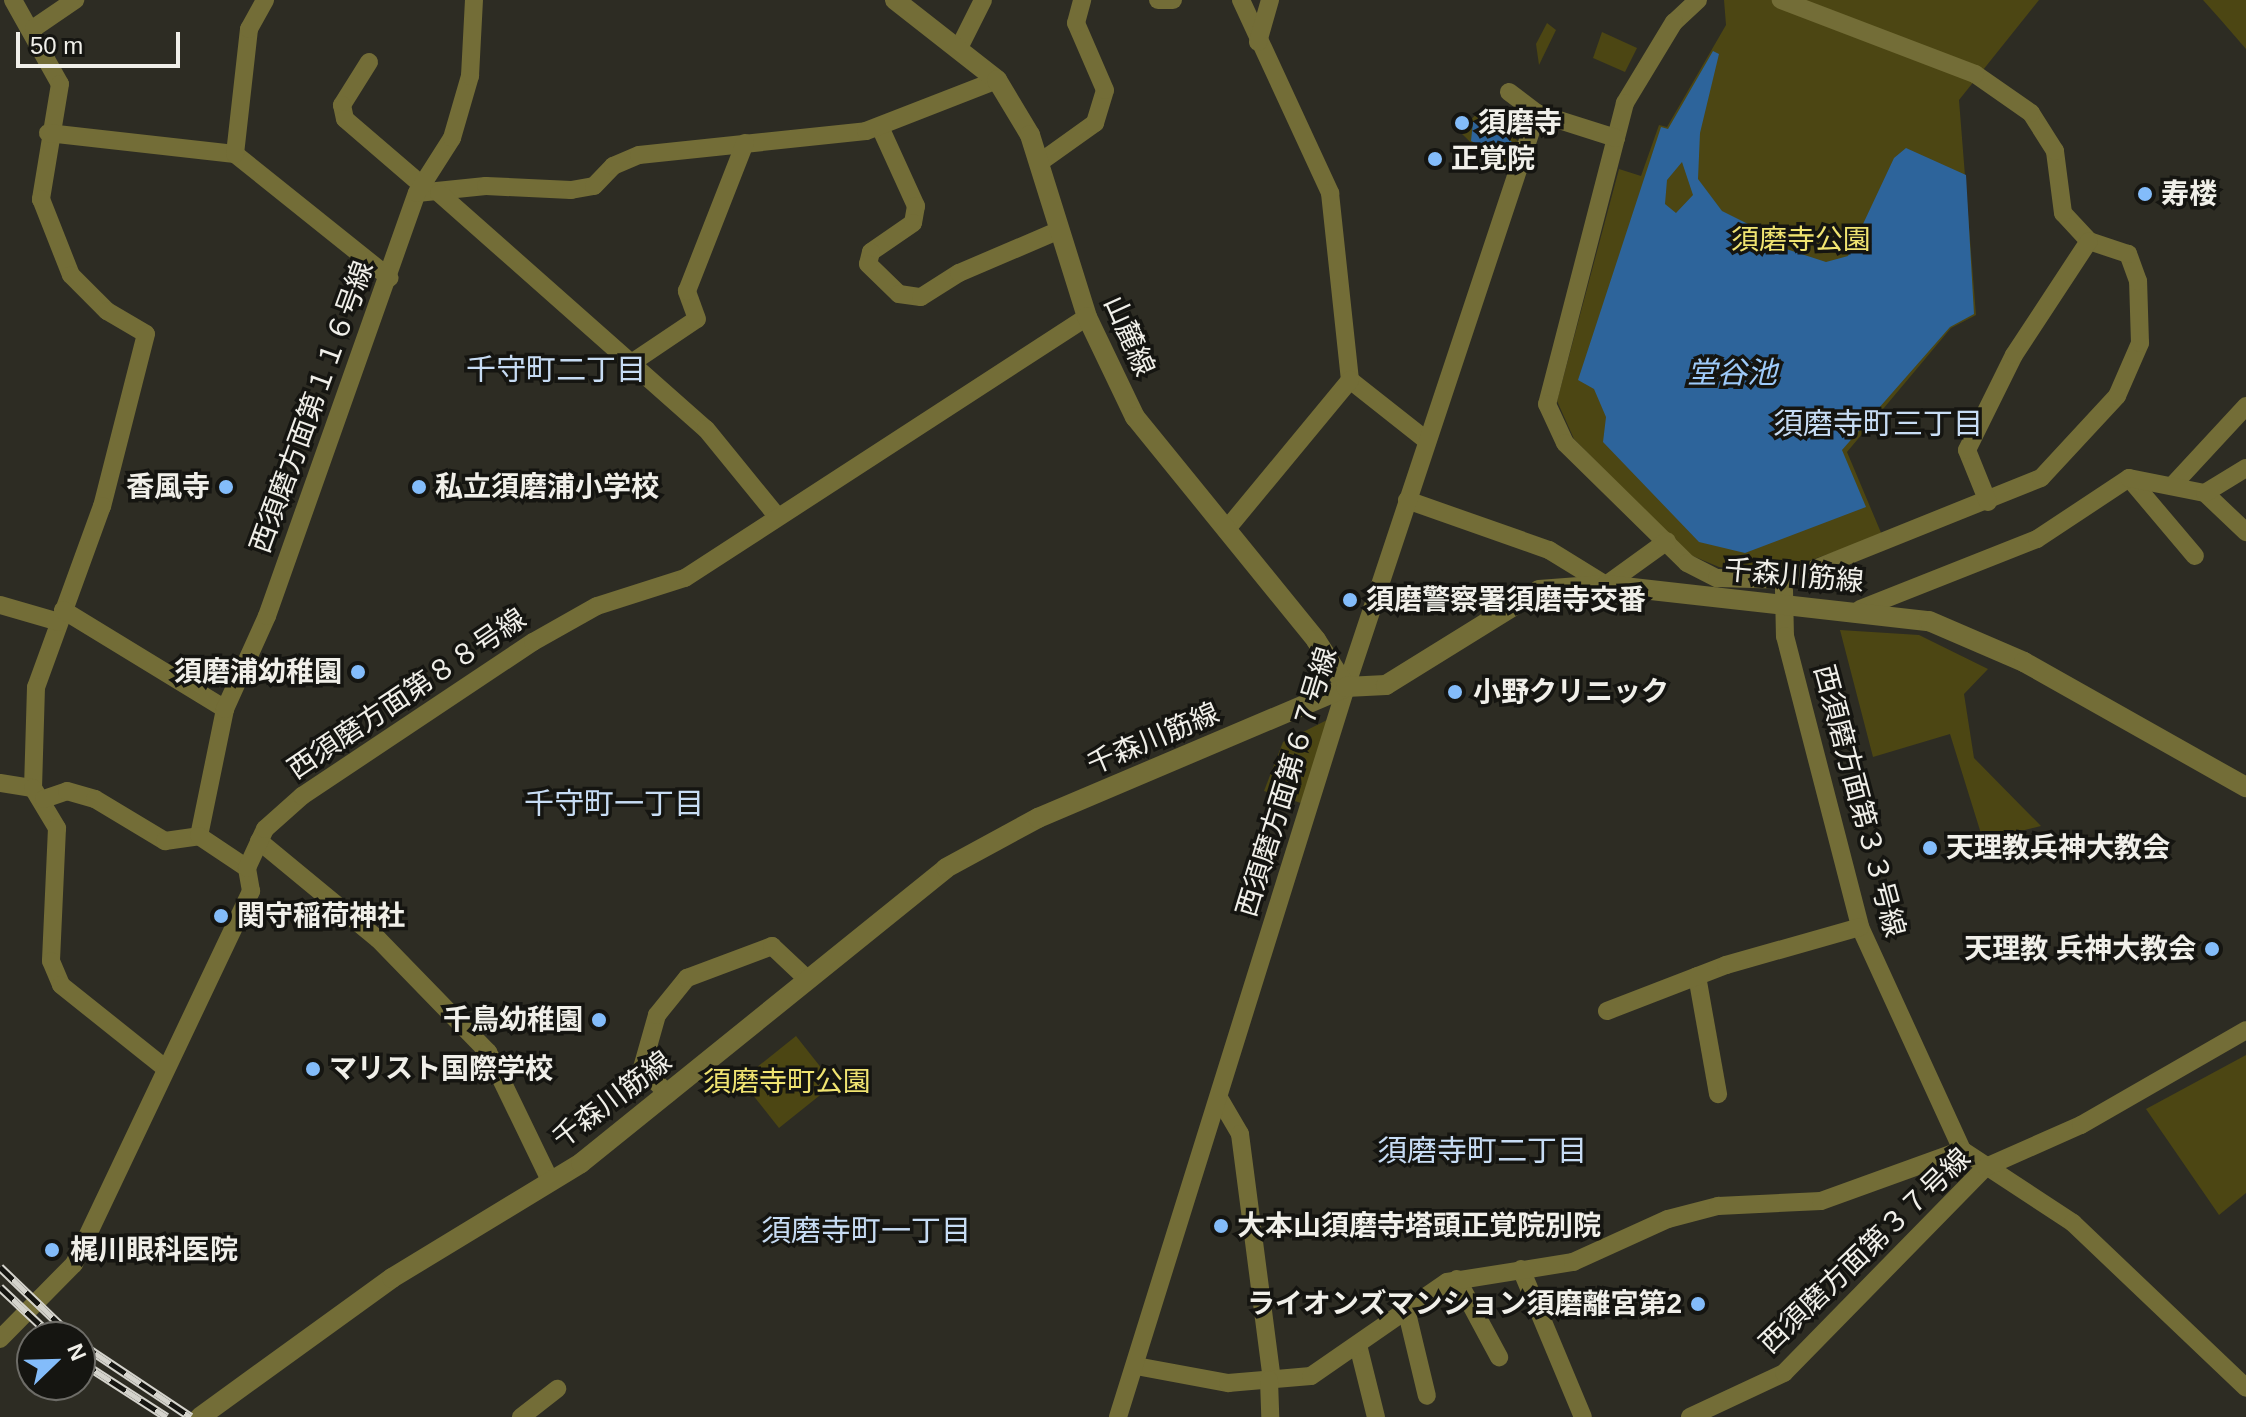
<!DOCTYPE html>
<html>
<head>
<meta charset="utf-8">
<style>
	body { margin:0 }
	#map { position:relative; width:2246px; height:1417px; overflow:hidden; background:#2d2c23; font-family:Arial,"Noto Sans JP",sans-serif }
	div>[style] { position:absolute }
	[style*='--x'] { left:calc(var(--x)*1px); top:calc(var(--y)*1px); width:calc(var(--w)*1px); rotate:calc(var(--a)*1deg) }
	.green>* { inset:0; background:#4c4613 }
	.water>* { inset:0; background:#2d649b }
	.minor>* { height:18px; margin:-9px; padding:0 9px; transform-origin:9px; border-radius:9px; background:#736d37 }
	.tertiary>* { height:20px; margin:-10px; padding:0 10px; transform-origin:10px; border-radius:10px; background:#736d37 }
	.rail>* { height:9px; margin-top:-4.5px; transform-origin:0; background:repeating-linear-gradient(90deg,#151511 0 18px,#d4d3cc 0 36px); box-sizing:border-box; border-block:2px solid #d4d3cc }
	.dots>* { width:22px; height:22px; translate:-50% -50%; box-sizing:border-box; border:4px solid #151511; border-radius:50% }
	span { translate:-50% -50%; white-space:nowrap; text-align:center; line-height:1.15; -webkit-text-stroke:7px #151511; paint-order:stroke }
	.poi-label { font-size:28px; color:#f0efe9; font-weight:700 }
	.left { translate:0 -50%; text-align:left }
	.right { translate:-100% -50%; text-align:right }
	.park-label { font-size:28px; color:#f0e471 }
	.street-label { font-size:28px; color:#f0efe9 }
	.neighbourhood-label { font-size:30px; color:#c7dcf4 }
	.water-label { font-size:30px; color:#9ecaf9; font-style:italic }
	.north { position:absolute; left:16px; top:1321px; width:80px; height:80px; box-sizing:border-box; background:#151511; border:2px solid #6d6c67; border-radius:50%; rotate:67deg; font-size:22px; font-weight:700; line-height:32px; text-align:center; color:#f0efe9 }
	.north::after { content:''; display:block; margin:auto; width:28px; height:36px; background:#83bcfa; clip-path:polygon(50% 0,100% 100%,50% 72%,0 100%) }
	.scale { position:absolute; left:16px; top:32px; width:164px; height:36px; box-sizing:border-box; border:4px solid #f0efe9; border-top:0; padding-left:10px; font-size:24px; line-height:28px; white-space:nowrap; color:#f0efe9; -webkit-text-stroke:6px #151511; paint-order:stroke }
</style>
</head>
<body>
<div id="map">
	<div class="green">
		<i style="clip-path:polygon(1724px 0,2039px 0,1959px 100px,1976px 315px,1951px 328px,1847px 452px,1882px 535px,1772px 574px,1719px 567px,1688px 554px,1574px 439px,1557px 401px,1619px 169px,1641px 176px,1659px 125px,1667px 127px,1726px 25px)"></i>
		<i style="clip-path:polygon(2203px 0,2246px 0,2246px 49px,2220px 19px)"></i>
		<i style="clip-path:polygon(1547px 23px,1556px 30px,1539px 65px,1536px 44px)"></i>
		<i style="clip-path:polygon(1602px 32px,1637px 48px,1625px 72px,1593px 58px)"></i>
		<i style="clip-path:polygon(1483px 108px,1519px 142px,1507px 168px,1497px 168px,1459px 131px)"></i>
		<i style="clip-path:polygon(1840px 630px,1919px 635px,1988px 669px,1964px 694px,1974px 758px,2041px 826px,1983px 840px,1950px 734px,1873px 757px)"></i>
		<i style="clip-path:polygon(1333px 717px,1307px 805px,1264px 791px,1283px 742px)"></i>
		<i style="clip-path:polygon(796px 1036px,834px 1084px,779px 1128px,741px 1080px)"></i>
		<i style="clip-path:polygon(2246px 1055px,2246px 1193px,2219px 1215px,2146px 1109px)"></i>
	</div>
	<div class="water">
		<i style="clip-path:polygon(evenodd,1713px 51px,1719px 54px,1700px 133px,1698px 179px,1722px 211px,1780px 240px,1780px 247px,1826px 262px,1848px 256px,1894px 158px,1906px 148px,1966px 175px,1974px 314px,1950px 327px,1842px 450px,1866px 507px,1745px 553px,1699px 542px,1603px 442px,1606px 417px,1594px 389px,1578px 380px,1661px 127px,1668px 129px,1713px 51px,1682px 162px,1693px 195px,1676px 213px,1665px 204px,1667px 180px,1682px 162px)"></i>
		<i style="clip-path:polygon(1485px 118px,1513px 143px,1533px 150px,1527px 167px,1471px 141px,1473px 122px)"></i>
	</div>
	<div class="minor">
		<i style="--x:13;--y:0;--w:96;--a:60.8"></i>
		<i style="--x:60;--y:84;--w:117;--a:99.4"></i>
		<i style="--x:41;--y:199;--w:82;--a:68.5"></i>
		<i style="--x:71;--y:275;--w:51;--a:45"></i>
		<i style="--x:107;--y:311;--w:45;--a:30.5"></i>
		<i style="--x:146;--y:334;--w:178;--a:104.3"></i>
		<i style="--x:102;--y:506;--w:193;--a:110"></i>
		<i style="--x:36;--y:687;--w:101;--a:91.7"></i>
		<i style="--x:1158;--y:0;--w:15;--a:0"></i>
		<i style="--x:1241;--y:0;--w:213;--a:65.2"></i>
		<i style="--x:1330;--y:193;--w:188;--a:83.9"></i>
		<i style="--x:1350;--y:380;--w:97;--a:38.3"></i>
		<i style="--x:1698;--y:0;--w:33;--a:137"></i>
		<i style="--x:1674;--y:22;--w:95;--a:121.2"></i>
		<i style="--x:1625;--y:103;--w:311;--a:104.5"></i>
		<i style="--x:1547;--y:404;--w:43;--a:65.2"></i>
		<i style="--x:1565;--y:443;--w:171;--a:44.5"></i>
		<i style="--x:1687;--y:563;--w:34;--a:27"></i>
		<i style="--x:1717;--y:578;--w:70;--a:1.6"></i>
		<i style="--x:1787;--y:580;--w:274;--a:-21.9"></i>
		<i style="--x:2041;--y:478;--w:112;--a:-47.2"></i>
		<i style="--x:2117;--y:396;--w:58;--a:-66.5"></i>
		<i style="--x:2140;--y:343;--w:62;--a:-91.8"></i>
		<i style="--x:2138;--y:281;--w:29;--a:-110"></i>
		<i style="--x:2128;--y:254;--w:41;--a:-161.6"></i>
		<i style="--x:2089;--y:241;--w:38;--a:-133"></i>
		<i style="--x:2063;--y:213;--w:63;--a:-97.4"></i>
		<i style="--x:2055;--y:151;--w:45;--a:-122.3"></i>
		<i style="--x:2031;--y:113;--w:68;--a:-145.1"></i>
		<i style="--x:1975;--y:74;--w:208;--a:-159.1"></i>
		<i style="--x:34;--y:28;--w:50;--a:-34.3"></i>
		<i style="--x:1258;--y:42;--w:44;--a:-74.1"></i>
		<i style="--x:960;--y:46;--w:51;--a:-63.4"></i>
		<i style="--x:369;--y:62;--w:51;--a:122.1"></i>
		<i style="--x:342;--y:105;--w:14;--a:78"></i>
		<i style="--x:345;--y:119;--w:103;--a:40.7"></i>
		<i style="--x:1509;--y:92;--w:35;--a:37"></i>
		<i style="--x:1537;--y:113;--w:83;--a:17.6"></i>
		<i style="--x:880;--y:127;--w:87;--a:65.5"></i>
		<i style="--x:916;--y:206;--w:17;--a:100"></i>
		<i style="--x:913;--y:223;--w:51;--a:145.4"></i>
		<i style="--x:871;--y:252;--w:12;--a:104"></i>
		<i style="--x:868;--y:264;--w:43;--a:44.1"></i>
		<i style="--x:899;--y:294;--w:22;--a:8"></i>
		<i style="--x:921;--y:297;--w:45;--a:-32.3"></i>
		<i style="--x:959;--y:273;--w:110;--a:-23.1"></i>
		<i style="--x:48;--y:133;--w:188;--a:6.4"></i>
		<i style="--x:235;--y:154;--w:198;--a:38.7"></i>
		<i style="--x:235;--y:154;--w:126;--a:-83.6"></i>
		<i style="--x:249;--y:29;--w:33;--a:-61"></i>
		<i style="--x:1039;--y:163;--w:69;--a:-35.5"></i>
		<i style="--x:1095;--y:123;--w:34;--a:-73"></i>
		<i style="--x:1105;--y:90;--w:73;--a:-113.4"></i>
		<i style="--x:1076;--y:23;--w:24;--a:-75"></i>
		<i style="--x:417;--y:193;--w:69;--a:-5.8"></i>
		<i style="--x:486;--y:186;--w:85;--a:2.7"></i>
		<i style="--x:571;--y:190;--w:23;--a:-10"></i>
		<i style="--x:594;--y:186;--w:28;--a:-46"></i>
		<i style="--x:613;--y:166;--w:28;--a:-23"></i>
		<i style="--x:639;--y:155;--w:228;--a:-6"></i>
		<i style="--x:866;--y:131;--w:141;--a:-21.3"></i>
		<i style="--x:439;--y:193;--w:356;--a:41.5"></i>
		<i style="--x:706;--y:429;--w:112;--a:50.8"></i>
		<i style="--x:627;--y:366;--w:84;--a:-33.9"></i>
		<i style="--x:697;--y:319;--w:30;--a:-110"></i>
		<i style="--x:687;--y:291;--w:159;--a:-68.6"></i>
		<i style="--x:2129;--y:478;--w:102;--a:49.8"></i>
		<i style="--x:2172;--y:486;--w:109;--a:-47.2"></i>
		<i style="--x:2205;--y:493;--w:57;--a:43.6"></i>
		<i style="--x:1407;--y:500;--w:151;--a:19.4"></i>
		<i style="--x:1549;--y:550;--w:67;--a:31.6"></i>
		<i style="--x:1606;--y:585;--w:75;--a:-35.8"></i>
		<i style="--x:1988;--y:502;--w:56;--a:-112"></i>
		<i style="--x:1967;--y:450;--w:106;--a:-63.7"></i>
		<i style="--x:2014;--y:355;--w:136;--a:-56.7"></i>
		<i style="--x:1226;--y:530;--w:195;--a:-50.4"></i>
		<i style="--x:1784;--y:590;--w:46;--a:88.8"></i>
		<i style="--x:1785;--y:636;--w:301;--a:75.5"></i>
		<i style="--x:1860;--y:927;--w:245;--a:65.4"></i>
		<i style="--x:1962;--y:1150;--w:133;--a:33.3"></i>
		<i style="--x:2073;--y:1223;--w:239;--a:43.6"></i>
		<i style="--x:0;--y:605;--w:61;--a:16.1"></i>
		<i style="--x:1860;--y:609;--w:190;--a:-21.6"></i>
		<i style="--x:2037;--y:539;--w:110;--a:-33.5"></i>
		<i style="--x:2129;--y:478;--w:77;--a:11.2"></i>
		<i style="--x:2205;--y:493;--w:48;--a:-31.4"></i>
		<i style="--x:63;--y:610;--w:190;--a:31.4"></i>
		<i style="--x:0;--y:783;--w:33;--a:9"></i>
		<i style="--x:33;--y:788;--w:47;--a:59"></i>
		<i style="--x:57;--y:828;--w:133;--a:92.6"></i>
		<i style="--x:51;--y:961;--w:26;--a:67"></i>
		<i style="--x:61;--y:985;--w:133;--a:38.6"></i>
		<i style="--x:44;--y:799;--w:24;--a:-19"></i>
		<i style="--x:67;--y:791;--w:29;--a:16"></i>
		<i style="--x:95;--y:799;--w:82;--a:31"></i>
		<i style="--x:165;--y:841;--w:34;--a:-8"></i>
		<i style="--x:199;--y:836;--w:130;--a:-78.4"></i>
		<i style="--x:225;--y:709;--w:102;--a:-65.7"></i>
		<i style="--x:267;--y:616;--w:449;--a:-70.5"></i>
		<i style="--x:417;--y:193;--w:65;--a:-57.5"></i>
		<i style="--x:452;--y:138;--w:65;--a:-73.8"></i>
		<i style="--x:470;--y:76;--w:76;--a:-87"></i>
		<i style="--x:199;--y:836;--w:58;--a:33.7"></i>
		<i style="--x:259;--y:841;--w:154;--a:39.5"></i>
		<i style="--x:378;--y:939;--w:158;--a:45.8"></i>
		<i style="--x:488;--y:1052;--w:142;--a:64.2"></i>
		<i style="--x:1697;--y:976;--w:120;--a:79.9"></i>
		<i style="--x:1607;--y:1011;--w:128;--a:-21.1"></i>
		<i style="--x:1726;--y:965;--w:139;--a:-15.8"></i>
		<i style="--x:668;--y:1094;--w:37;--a:-135"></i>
		<i style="--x:642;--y:1068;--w:55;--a:-74.2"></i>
		<i style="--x:657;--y:1015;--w:48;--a:-51"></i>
		<i style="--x:687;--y:978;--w:91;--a:-20.6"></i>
		<i style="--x:772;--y:946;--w:48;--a:43.3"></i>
		<i style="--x:1219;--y:1098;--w:42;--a:59.7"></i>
		<i style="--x:1240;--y:1134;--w:248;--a:82.6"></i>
		<i style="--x:1521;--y:1269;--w:160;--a:67.3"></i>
		<i style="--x:1457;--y:1279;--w:89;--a:61.7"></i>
		<i style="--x:1407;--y:1313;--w:85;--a:76.5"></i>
		<i style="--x:0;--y:1339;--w:105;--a:-45.4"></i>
		<i style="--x:74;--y:1264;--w:413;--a:-64.6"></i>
		<i style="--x:251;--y:891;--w:23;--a:-100"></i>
		<i style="--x:247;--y:868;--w:43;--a:-65.2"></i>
		<i style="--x:265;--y:829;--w:50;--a:-41.7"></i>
		<i style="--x:302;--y:796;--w:278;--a:-33.7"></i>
		<i style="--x:533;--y:642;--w:73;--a:-29.4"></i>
		<i style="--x:597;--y:606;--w:92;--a:-17.7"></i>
		<i style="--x:685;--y:578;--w:479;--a:-33"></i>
		<i style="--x:1359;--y:1349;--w:70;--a:76"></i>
		<i style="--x:1136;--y:1366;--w:94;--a:10.5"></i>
		<i style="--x:1228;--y:1383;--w:83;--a:-4.8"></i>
		<i style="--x:1311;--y:1376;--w:165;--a:-34.7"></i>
		<i style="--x:1447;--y:1282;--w:128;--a:-9"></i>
		<i style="--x:1573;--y:1262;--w:104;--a:-24.4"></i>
		<i style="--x:1668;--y:1219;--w:52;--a:-14.6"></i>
		<i style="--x:1718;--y:1206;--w:103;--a:-2.8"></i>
		<i style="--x:1821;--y:1201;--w:150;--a:-19.9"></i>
		<i style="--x:1269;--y:1380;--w:37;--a:88"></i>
		<i style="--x:521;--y:1417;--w:46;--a:-37.9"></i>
		<i style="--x:1118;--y:1417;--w:765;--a:-72.65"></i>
		<i style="--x:1346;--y:687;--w:605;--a:-71.6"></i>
		<i style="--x:1690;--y:1417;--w:104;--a:-25.1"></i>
		<i style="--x:1784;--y:1373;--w:289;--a:-45.6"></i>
		<i style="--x:1986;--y:1167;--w:104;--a:-23.9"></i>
		<i style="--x:2081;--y:1125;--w:190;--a:-29.9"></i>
	</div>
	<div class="tertiary">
		<i style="--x:895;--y:0;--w:130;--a:38.1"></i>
		<i style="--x:997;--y:80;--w:64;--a:59"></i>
		<i style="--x:1030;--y:135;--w:191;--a:72.6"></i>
		<i style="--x:1087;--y:317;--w:111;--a:64.4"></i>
		<i style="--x:1135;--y:417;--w:287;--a:50.9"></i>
		<i style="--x:1316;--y:640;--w:56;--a:57.4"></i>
		<i style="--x:200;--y:1417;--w:237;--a:-35.9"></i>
		<i style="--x:392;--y:1278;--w:221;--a:-31.3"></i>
		<i style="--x:581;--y:1163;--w:469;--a:-38.9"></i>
		<i style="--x:946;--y:868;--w:105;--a:-28.5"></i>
		<i style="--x:1038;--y:818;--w:335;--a:-23"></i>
		<i style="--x:1346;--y:687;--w:40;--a:-2.9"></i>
		<i style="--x:1386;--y:685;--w:180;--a:-31.8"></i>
		<i style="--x:1539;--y:590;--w:67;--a:-4.3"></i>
		<i style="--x:1606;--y:585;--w:325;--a:6.4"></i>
		<i style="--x:1929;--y:621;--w:103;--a:23.3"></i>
		<i style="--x:2024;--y:662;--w:255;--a:29.4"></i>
	</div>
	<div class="rail">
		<i style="--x:0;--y:1267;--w:101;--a:43.8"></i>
		<i style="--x:0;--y:1287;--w:73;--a:43.3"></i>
		<i style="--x:80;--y:1343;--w:133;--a:33.7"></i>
		<i style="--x:80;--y:1361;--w:103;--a:32.8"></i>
	</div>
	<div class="dots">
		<i style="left:1462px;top:123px;background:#83bcfa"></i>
		<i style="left:1435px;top:159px;background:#83bcfa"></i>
		<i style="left:2145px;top:194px;background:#83bcfa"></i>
		<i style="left:226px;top:487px;background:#83bcfa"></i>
		<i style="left:419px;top:487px;background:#83bcfa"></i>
		<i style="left:1350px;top:600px;background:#83bcfa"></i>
		<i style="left:358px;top:672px;background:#83bcfa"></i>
		<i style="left:1455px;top:692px;background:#83bcfa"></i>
		<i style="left:1930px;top:848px;background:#83bcfa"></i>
		<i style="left:221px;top:916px;background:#83bcfa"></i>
		<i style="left:2212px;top:949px;background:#83bcfa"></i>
		<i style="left:599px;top:1020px;background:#83bcfa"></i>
		<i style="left:313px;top:1069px;background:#83bcfa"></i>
		<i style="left:1221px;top:1226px;background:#83bcfa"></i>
		<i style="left:52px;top:1250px;background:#83bcfa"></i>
		<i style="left:1698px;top:1304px;background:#83bcfa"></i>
	</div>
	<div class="poi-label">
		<span class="left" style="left:1478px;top:123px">須磨寺</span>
		<span class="left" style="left:1451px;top:159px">正覚院</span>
		<span class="left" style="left:2161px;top:194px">寿楼</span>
		<span class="right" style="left:210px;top:487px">香風寺</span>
		<span class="left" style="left:435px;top:487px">私立須磨浦小学校</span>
		<span class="left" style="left:1366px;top:600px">須磨警察署須磨寺交番</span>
		<span class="right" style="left:342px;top:672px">須磨浦幼稚園</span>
		<span class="left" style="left:1473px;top:692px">小野クリニック</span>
		<span class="left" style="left:1946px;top:848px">天理教兵神大教会</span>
		<span class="left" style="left:237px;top:916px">関守稲荷神社</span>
		<span class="right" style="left:2196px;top:949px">天理教 兵神大教会</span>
		<span class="right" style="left:583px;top:1020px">千鳥幼稚園</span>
		<span class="left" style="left:329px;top:1069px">マリスト国際学校</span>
		<span class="left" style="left:1237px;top:1226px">大本山須磨寺塔頭正覚院別院</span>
		<span class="left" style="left:70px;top:1250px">梶川眼科医院</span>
		<span class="right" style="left:1682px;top:1304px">ライオンズマンション須磨離宮第2</span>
	</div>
	<div class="park-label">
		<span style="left:1801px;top:240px">須磨寺公園</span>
		<span style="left:787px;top:1082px">須磨寺町公園</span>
	</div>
	<div class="street-label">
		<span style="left:1129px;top:336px;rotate:66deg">山麓線</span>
		<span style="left:312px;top:407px;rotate:-70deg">西須磨方面第１１６号線</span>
		<span style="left:1794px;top:576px;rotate:5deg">千森川筋線</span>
		<span style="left:407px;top:694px;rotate:-34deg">西須磨方面第８８号線</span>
		<span style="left:1153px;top:739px;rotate:-23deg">千森川筋線</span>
		<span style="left:1287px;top:782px;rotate:-73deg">西須磨方面第６７号線</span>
		<span style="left:1859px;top:801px;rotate:75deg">西須磨方面第３３号線</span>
		<span style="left:612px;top:1100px;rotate:-37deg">千森川筋線</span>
		<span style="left:1865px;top:1251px;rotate:-44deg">西須磨方面第３７号線</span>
	</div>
	<div class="neighbourhood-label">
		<span style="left:556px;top:370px">千守町二丁目</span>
		<span style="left:1878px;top:424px">須磨寺町三丁目</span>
		<span style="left:614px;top:804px">千守町一丁目</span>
		<span style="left:1482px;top:1151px">須磨寺町二丁目</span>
		<span style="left:866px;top:1231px">須磨寺町一丁目</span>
	</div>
	<div class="water-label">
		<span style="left:1732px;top:373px">堂谷池</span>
	</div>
	<div class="north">N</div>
	<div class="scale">50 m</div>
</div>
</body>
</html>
